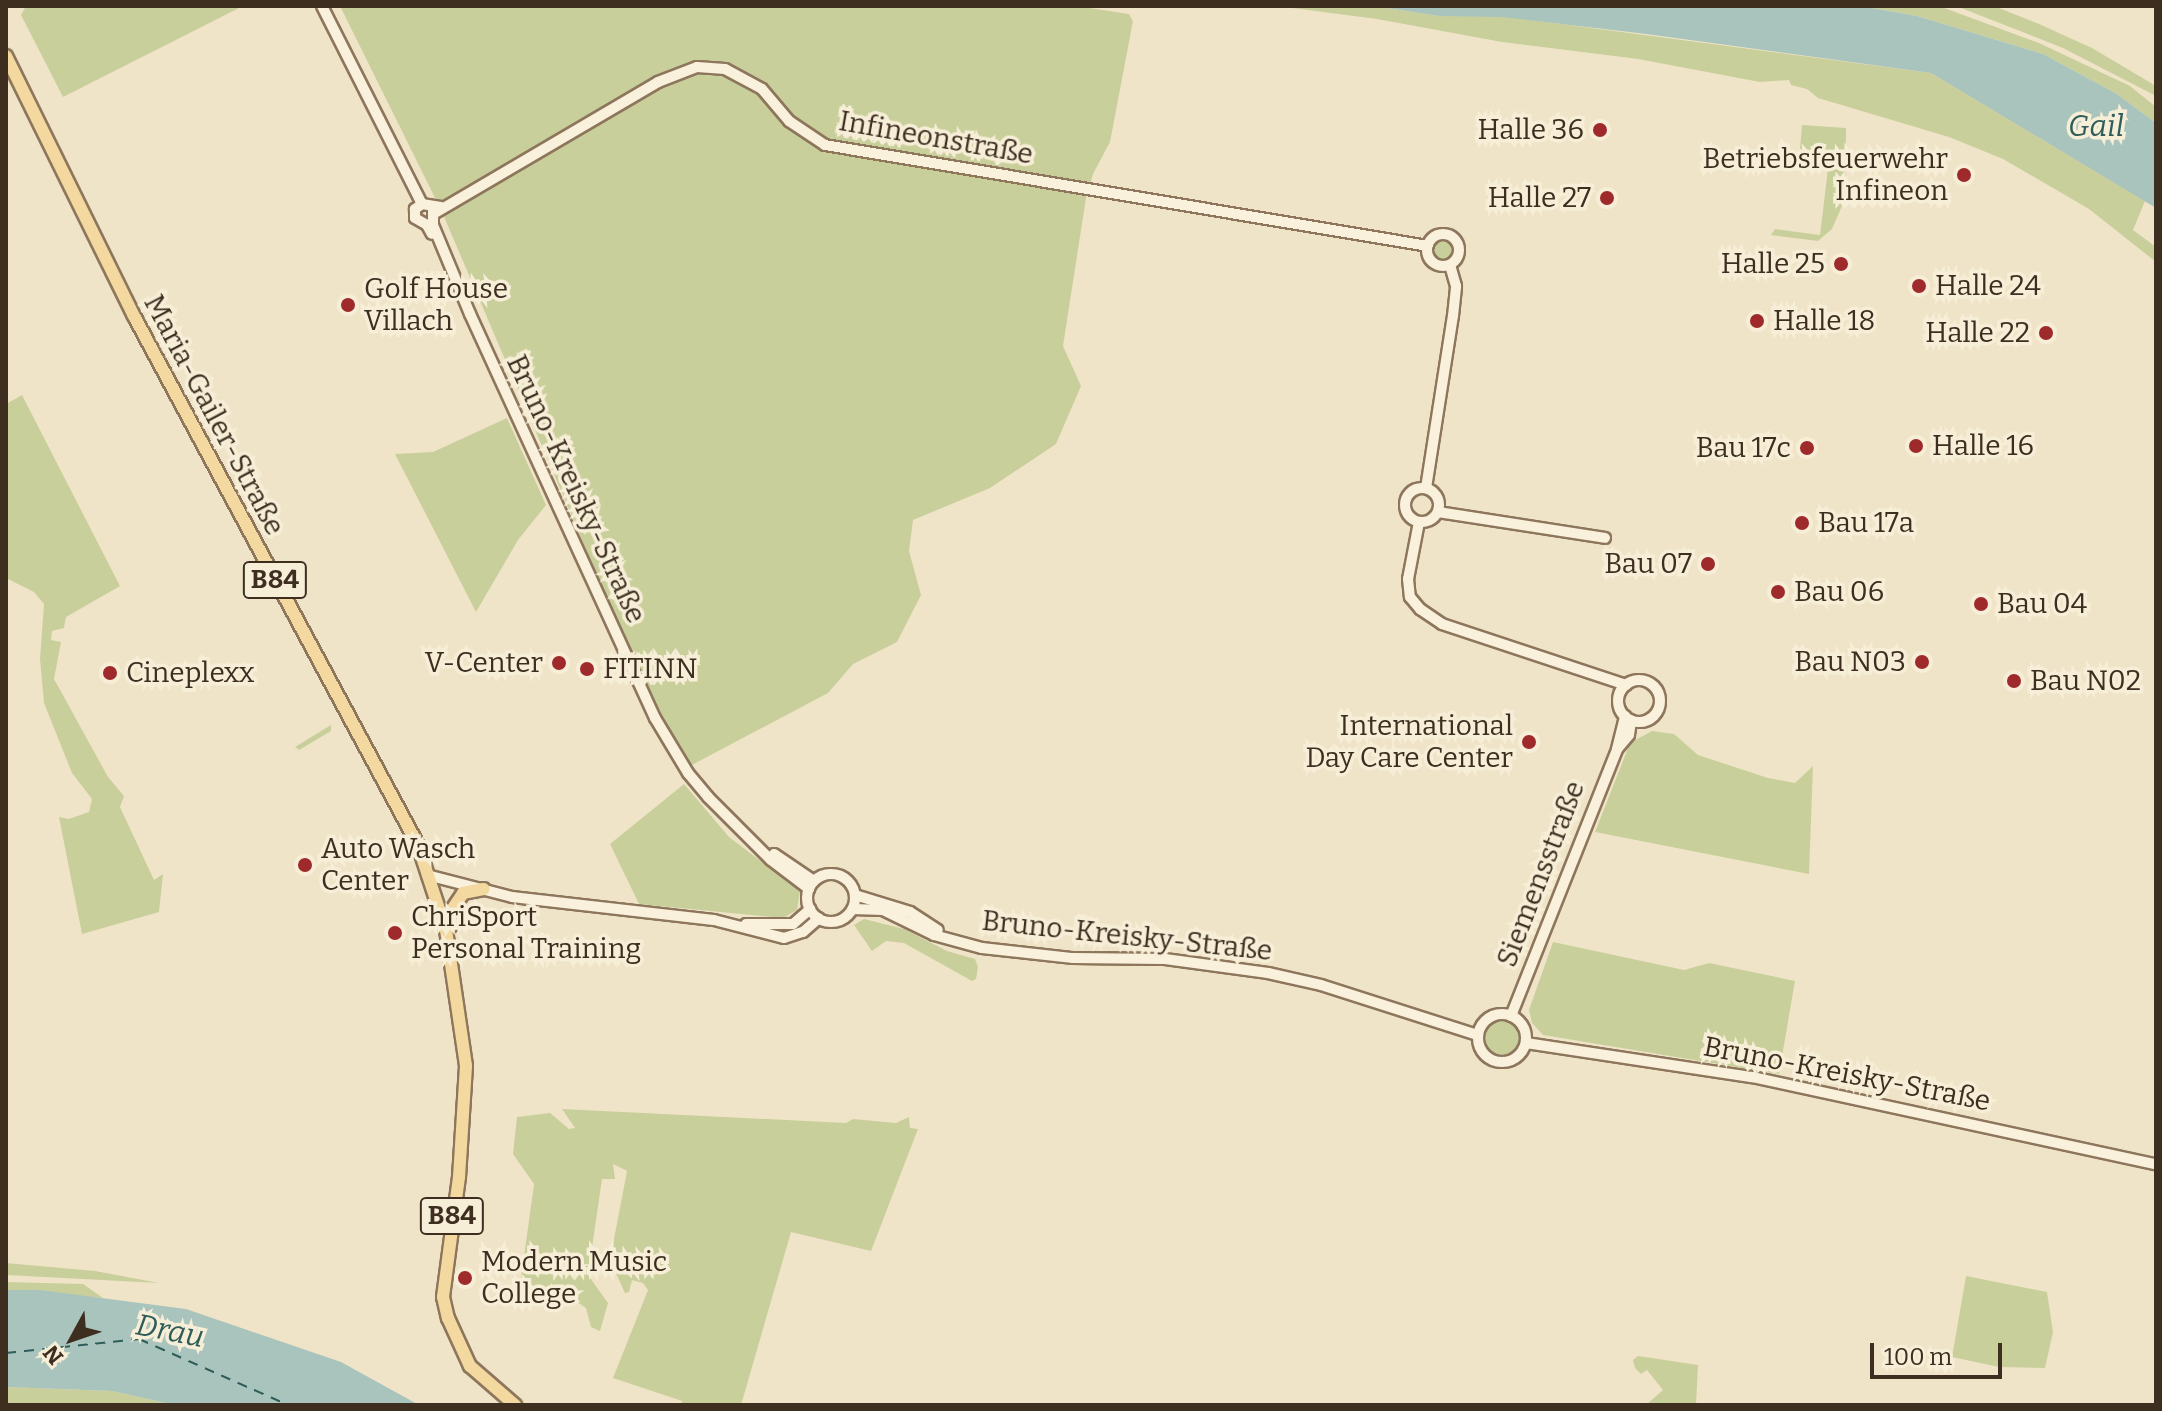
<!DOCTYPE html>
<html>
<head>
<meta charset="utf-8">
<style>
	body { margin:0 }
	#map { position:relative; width:2162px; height:1411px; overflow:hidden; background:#f0e4c8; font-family:Bitter,serif }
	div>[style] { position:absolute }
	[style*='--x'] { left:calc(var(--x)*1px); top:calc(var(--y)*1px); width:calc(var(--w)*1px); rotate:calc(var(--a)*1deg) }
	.green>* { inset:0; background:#c9cf9b }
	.round { border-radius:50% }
	.water>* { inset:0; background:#a9c4bc }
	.ferry>* { height:2px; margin-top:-1px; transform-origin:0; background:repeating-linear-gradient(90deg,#2f5d5a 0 10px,transparent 0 18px) }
	.roads { filter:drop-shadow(2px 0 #8d765c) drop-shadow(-2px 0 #8d765c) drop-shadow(0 2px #8d765c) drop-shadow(0 -2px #8d765c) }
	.minor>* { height:10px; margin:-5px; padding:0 5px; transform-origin:5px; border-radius:5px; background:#faf1dc }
	.minor>.ring { margin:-5px; padding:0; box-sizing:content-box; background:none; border:10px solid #faf1dc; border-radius:50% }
	.major>* { height:12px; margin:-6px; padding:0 6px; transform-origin:6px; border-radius:6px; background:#f3d9a0 }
	.dots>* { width:22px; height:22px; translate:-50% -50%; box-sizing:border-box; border:4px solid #f7eed8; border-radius:50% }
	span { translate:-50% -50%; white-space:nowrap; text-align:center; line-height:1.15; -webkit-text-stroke:7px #f7eed8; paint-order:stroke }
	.shield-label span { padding:2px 6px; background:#f7eed8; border:2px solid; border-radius:6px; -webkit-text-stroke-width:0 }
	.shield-label { font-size:26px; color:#3d2e20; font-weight:700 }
	.poi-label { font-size:28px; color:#3d2e20 }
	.right { translate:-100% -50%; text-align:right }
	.left { translate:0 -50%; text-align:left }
	.street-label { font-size:28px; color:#3d2e20 }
	.water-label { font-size:30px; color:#2f5d5a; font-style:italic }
	.frame { position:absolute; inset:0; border:8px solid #3d2e20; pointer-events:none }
	.north { position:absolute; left:32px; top:1299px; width:80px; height:80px; -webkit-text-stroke:6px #f7eed8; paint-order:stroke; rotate:230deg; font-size:22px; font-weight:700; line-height:32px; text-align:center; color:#3d2e20 }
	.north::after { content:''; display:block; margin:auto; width:28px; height:36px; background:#3d2e20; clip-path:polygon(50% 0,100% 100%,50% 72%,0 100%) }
	.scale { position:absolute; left:1870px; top:1343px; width:132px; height:36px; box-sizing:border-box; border:4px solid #3d2e20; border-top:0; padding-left:10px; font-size:24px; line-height:28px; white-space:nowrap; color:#3d2e20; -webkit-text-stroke:6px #f7eed8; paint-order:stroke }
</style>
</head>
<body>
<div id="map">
	<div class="green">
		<i style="clip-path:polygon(26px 6px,243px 6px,63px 97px,21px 15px)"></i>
		<i style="clip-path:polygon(340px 6px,1076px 6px,1129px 14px,1133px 21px,1110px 142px,1093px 174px,1086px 198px,1063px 346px,1081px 386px,1056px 444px,990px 488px,913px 520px,909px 551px,921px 595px,897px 642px,853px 664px,828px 693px,690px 766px,638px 671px,442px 212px)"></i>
		<i style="clip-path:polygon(1277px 6px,1373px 6px,1439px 16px,1502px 16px,1931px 73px,2145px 201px,2133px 230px,2156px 247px,2156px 262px,2089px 209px,2003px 159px,1949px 137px,1818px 98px,1807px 89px,1791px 85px,1789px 80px,1760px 82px,1638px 59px,1502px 42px,1377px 19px)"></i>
		<i style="clip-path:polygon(1861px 6px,1939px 6px,2039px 43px,2130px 86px,2156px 107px,2156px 123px,2117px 94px,2043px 54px,1917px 16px)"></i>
		<i style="clip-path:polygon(1956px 6px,1994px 6px,2039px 24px,2092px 48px,2151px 83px,2156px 87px,2156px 96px,2063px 48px)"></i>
		<i style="clip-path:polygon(1802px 125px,1846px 128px,1845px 199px,1832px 229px,1818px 241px,1771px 235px,1775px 229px,1820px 235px,1830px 152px,1800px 149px)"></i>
		<i class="round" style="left:1434px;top:241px;width:20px;height:20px"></i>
		<i style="clip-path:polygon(22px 395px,120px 586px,66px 617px,64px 628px,52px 631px,51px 640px,61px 642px,54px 679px,108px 777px,124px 796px,120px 807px,154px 880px,163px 874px,159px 912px,82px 934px,59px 817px,69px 819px,89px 812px,92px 799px,72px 773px,44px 703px,40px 659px,44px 604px,34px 592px,6px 578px,6px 404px)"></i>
		<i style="clip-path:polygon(507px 418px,546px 505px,518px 540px,476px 612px,395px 454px,433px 452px)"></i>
		<i style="clip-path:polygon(331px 725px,331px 731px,299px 750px,295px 747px)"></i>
		<i style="clip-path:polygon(1652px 731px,1674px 734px,1698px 755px,1768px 778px,1795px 783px,1813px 766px,1809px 874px,1595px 832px,1630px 743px)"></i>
		<i style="clip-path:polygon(684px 784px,729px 837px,800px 891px,797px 910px,783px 918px,639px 904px,610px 844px)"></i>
		<i style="clip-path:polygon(864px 919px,904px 929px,947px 951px,975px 959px,978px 967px,976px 979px,972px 981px,904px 943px,886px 941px,872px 951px,854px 925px)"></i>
		<i style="clip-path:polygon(1553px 942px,1684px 970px,1709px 963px,1795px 981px,1779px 1074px,1543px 1035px,1532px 1023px,1529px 1010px)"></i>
		<i class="round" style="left:1484px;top:1021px;width:36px;height:36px"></i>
		<i style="clip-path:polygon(562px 1109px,846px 1123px,853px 1119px,896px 1123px,909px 1117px,910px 1128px,918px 1129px,871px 1251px,791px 1232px,741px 1405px,681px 1405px,682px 1401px,613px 1378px,648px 1290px,643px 1283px,632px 1280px,629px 1292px,625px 1293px,610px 1260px,627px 1171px,613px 1164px,615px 1179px,602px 1179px,588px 1275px,608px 1303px,600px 1331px,591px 1327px,586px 1308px,564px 1293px,520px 1286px,534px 1184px,513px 1154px,517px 1117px,550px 1113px,569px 1129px,575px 1128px)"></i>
		<i style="clip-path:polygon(6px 1263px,95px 1271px,159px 1283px,6px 1275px)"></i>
		<i style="clip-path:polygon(1966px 1276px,2047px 1292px,2053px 1332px,2045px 1368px,1999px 1367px,1952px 1357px)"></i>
		<i style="clip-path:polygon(6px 1282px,83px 1284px,103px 1298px,6px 1290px)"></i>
		<i style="clip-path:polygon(1638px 1356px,1698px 1365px,1696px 1405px,1646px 1405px,1663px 1390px,1647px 1370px,1641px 1374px,1635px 1368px,1633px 1360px)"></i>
		<i style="clip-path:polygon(6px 1387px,112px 1391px,175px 1405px,6px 1405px)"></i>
	</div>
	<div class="water">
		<i style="clip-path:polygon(1373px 6px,1861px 6px,1917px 16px,2043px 54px,2117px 94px,2156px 123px,2156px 208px,1931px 73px,1646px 34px,1502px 17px,1439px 16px)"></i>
		<i style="clip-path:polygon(6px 1290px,40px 1290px,186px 1309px,341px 1362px,419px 1405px,175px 1405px,112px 1391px,6px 1387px)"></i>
	</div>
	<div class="ferry">
		<i style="--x:6;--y:1353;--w:134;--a:-6"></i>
		<i style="--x:139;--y:1339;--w:163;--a:23.9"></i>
	</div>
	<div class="roads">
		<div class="minor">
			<i style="--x:322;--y:6;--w:222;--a:63.2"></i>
			<i style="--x:422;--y:204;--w:19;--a:9"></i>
			<i style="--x:422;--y:204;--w:9;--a:144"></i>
			<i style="--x:415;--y:209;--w:9;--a:90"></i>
			<i style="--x:415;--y:218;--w:14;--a:30"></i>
			<i style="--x:427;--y:225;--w:10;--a:61"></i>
			<i style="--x:433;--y:209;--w:16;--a:90"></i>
			<i style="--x:433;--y:225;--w:96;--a:67.4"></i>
			<i style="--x:470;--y:314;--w:444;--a:65.4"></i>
			<i style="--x:655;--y:718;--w:64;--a:59"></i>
			<i style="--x:688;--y:773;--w:31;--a:50"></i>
			<i style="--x:708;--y:797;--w:89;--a:45"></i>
			<i style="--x:771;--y:860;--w:48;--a:37.3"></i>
			<i style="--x:435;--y:213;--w:259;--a:-30.4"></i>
			<i style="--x:658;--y:82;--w:42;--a:-21"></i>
			<i style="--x:697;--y:67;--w:28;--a:4"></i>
			<i style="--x:725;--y:69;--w:42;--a:28.4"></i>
			<i style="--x:762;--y:89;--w:42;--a:49.8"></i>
			<i style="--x:789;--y:121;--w:43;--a:33.7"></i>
			<i style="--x:825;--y:145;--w:611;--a:9.51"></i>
			<i class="ring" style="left:1427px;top:234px;width:22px;height:22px"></i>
			<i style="--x:1426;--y:488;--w:174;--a:-81.1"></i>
			<i style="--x:1453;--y:316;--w:30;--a:-84"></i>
			<i style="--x:1456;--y:286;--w:22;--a:-106"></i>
			<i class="ring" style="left:1405px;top:488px;width:24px;height:24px"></i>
			<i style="--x:1438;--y:512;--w:169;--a:8.8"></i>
			<i style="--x:1419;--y:522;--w:58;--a:100.9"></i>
			<i style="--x:1408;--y:579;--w:18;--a:84"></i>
			<i style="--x:1410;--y:597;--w:16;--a:50"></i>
			<i style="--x:1420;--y:609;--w:27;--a:34"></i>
			<i style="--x:1442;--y:624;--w:194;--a:18.3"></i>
			<i class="ring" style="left:1618px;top:680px;width:32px;height:32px"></i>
			<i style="--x:1618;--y:748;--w:17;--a:-50"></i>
			<i style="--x:1629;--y:735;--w:15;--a:-82"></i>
			<i style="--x:774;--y:854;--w:48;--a:34"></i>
			<i class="ring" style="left:807px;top:874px;width:38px;height:38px"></i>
			<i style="--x:427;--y:875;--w:88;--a:14.5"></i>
			<i style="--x:512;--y:897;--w:203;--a:6.5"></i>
			<i style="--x:714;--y:920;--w:72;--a:14.4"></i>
			<i style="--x:784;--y:938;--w:20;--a:-18"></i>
			<i style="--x:803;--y:932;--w:21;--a:-41"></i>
			<i style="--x:855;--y:895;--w:58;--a:17.2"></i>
			<i style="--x:910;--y:912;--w:33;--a:33"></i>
			<i style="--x:853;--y:909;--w:30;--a:2"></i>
			<i style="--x:883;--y:910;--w:57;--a:26.1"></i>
			<i style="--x:934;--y:935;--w:50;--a:15.2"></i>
			<i style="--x:982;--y:948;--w:92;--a:6.3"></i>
			<i style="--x:1073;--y:958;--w:92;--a:0.6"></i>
			<i style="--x:1165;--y:959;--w:104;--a:7.7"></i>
			<i style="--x:1268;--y:973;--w:54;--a:12.8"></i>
			<i style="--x:1321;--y:985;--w:165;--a:17.7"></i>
			<i style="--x:746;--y:924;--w:47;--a:0"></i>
			<i style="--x:793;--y:924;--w:23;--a:-41"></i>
			<i class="ring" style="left:1478px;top:1014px;width:38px;height:38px"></i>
			<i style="--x:1511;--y:1016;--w:287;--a:-68.3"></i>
			<i style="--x:1617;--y:749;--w:34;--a:-76"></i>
			<i style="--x:1526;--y:1043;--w:229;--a:8.6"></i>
			<i style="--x:1752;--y:1077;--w:413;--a:12.2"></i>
		</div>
		<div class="major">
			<i style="--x:6;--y:56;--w:290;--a:63.8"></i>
			<i style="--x:134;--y:316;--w:600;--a:61.77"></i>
			<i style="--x:418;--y:845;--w:89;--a:71.8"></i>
			<i style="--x:446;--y:930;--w:137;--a:81.6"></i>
			<i style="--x:466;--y:1066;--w:111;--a:93.6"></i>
			<i style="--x:459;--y:1177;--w:121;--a:97.6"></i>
			<i style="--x:443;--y:1297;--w:22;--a:77"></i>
			<i style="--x:448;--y:1318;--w:53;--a:65.4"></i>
			<i style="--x:470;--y:1366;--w:60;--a:40.9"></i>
			<i style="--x:451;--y:926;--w:12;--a:-99"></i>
			<i style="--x:449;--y:914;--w:25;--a:-56"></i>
			<i style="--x:463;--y:893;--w:21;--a:-11"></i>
		</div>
	</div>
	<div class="dots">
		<i style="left:1600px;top:130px;background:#9e2a2b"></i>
		<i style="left:1964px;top:175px;background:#9e2a2b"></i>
		<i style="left:1607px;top:198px;background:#9e2a2b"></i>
		<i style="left:1841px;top:264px;background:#9e2a2b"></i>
		<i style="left:1919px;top:286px;background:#9e2a2b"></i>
		<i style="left:348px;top:305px;background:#9e2a2b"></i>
		<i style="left:1757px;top:321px;background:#9e2a2b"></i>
		<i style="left:2046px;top:333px;background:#9e2a2b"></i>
		<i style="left:1916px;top:446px;background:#9e2a2b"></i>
		<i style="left:1807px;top:448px;background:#9e2a2b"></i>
		<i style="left:1802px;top:523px;background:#9e2a2b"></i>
		<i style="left:1708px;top:564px;background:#9e2a2b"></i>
		<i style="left:1778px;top:592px;background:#9e2a2b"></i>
		<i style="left:1981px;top:604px;background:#9e2a2b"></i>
		<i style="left:1922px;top:662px;background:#9e2a2b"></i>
		<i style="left:559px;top:663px;background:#9e2a2b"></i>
		<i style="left:587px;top:669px;background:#9e2a2b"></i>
		<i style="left:110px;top:673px;background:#9e2a2b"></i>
		<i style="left:2014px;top:681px;background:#9e2a2b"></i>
		<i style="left:1529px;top:742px;background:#9e2a2b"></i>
		<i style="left:305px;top:865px;background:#9e2a2b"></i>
		<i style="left:395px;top:933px;background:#9e2a2b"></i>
		<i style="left:465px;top:1278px;background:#9e2a2b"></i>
	</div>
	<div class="shield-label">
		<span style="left:275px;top:580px">B84</span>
		<span style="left:452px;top:1216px">B84</span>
	</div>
	<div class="poi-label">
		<span class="right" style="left:1584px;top:130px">Halle 36</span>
		<span class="right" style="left:1948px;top:175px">Betriebsfeuerwehr<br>Infineon</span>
		<span class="right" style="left:1591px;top:198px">Halle 27</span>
		<span class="right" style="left:1825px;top:264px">Halle 25</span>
		<span class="left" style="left:1935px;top:286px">Halle 24</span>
		<span class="left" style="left:364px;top:305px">Golf House<br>Villach</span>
		<span class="left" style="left:1773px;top:321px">Halle 18</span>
		<span class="right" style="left:2030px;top:333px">Halle 22</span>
		<span class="left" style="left:1932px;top:446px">Halle 16</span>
		<span class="right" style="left:1791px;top:448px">Bau 17c</span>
		<span class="left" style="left:1818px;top:523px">Bau 17a</span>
		<span class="right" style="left:1692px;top:564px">Bau 07</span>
		<span class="left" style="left:1794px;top:592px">Bau 06</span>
		<span class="left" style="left:1997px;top:604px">Bau 04</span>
		<span class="right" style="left:1906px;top:662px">Bau N03</span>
		<span class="right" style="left:543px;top:663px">V-Center</span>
		<span class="left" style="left:603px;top:669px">FITINN</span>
		<span class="left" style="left:126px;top:673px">Cineplexx</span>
		<span class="left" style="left:2030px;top:681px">Bau N02</span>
		<span class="right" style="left:1513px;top:742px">International<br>Day Care Center</span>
		<span class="left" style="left:321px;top:865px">Auto Wasch<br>Center</span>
		<span class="left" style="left:411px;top:933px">ChriSport<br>Personal Training</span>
		<span class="left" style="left:481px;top:1278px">Modern Music<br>College</span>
	</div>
	<div class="street-label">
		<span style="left:936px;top:138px;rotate:10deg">Infineonstraße</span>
		<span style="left:214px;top:415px;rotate:62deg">Maria-Gailer-Straße</span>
		<span style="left:576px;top:489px;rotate:65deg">Bruno-Kreisky-Straße</span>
		<span style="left:1541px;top:874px;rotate:-69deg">Siemensstraße</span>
		<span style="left:1127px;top:936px;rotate:6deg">Bruno-Kreisky-Straße</span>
		<span style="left:1847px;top:1074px;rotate:11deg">Bruno-Kreisky-Straße</span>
	</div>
	<div class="water-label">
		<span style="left:2096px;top:126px">Gail</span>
		<span style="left:170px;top:1331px;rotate:11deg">Drau</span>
	</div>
	<div class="frame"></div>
	<div class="north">N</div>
	<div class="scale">100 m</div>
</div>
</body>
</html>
